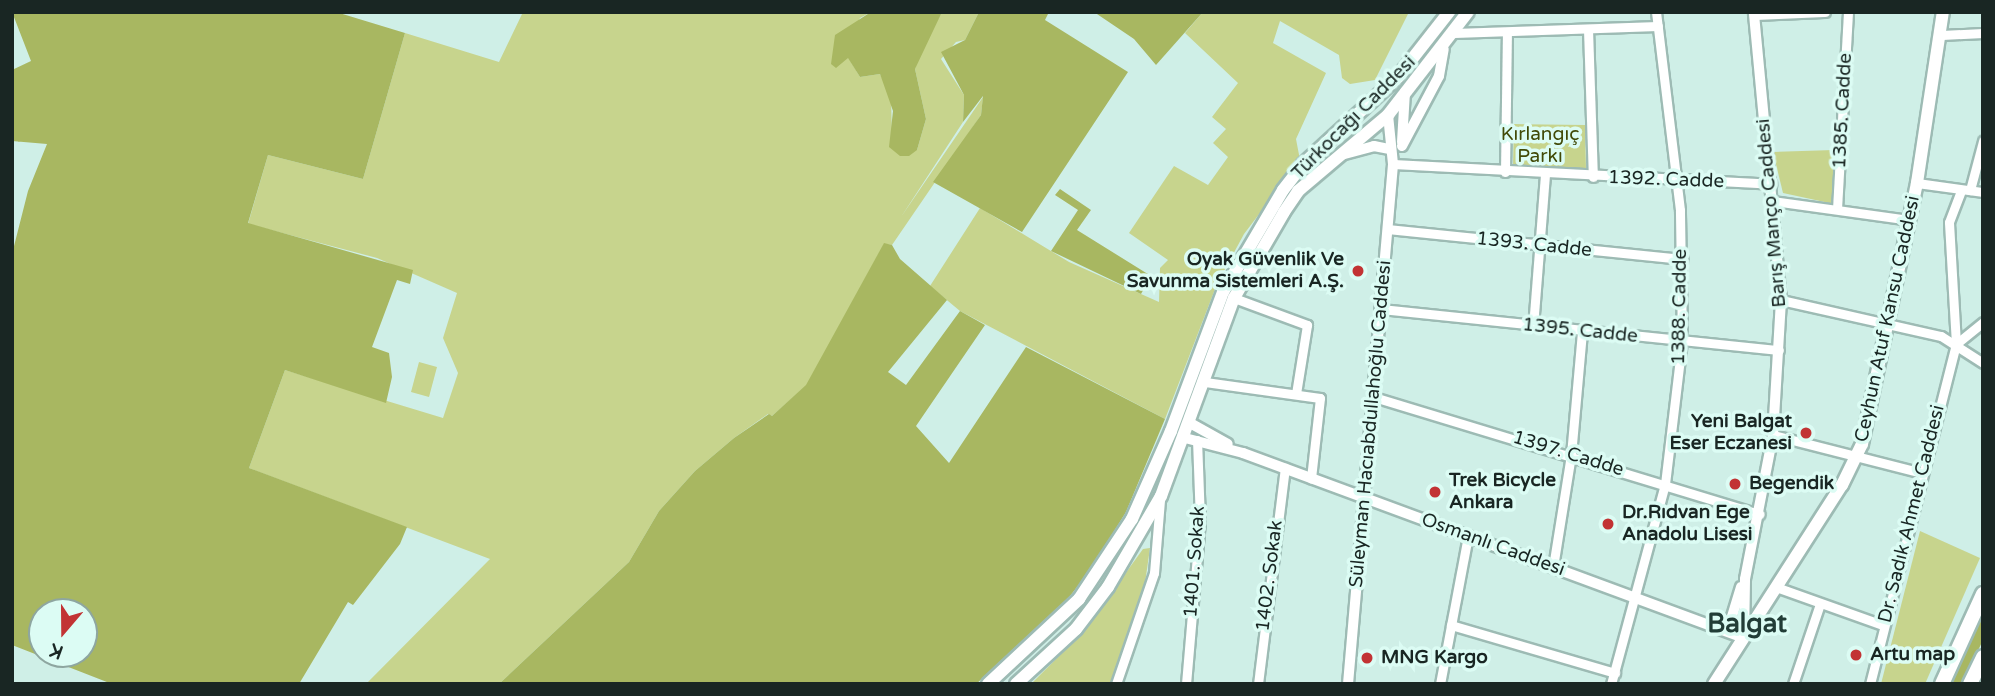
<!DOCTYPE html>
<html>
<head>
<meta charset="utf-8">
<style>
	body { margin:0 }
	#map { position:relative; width:1995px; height:696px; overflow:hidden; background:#cfefe7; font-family:"Varela Round",sans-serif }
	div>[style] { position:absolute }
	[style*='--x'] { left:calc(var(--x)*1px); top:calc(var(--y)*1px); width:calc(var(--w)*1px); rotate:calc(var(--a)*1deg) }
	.green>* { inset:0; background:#c7d48d }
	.forest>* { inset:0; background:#a8b761 }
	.roads { filter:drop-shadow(2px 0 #9dbbb4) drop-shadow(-2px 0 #9dbbb4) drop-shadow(0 2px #9dbbb4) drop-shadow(0 -2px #9dbbb4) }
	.minor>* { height:9px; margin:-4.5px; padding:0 4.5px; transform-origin:4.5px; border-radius:4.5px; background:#fff }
	.tertiary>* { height:10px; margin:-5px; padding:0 5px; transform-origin:5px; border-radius:5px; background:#fff }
	.secondary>* { height:12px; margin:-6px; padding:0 6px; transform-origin:6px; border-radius:6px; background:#fff }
	.trunk>* { height:14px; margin:-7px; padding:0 7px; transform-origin:7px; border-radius:7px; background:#fff }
	.dots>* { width:19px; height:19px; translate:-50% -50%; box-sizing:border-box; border:4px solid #dcfcf4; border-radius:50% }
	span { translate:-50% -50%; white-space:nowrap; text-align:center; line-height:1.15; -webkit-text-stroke:7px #dcfcf4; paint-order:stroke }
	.street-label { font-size:19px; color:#192623 }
	.park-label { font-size:19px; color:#414a07 }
	.poi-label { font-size:19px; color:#192623; font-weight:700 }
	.right { translate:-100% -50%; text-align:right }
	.left { translate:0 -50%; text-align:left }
	.district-label { font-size:26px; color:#223d37; font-weight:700 }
	.frame { position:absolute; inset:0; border:14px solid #192623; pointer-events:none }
	.north { position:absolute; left:28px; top:598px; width:70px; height:70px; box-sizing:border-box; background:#dcfcf4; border:2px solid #8ea6a0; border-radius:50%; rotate:200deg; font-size:19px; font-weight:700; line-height:28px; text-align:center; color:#192623 }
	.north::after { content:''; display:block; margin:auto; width:24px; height:32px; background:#c23334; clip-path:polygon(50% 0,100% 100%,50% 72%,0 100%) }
</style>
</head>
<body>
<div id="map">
	<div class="green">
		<i style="clip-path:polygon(523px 12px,871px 12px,860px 18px,841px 63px,848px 57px,860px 77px,880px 74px,891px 96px,892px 138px,917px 150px,926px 119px,915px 69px,918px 55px,942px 12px,979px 12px,965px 40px,956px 42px,941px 59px,964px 95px,963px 122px,901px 217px,983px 97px,981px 115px,892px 245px,884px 244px,807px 385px,772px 416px,768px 414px,734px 438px,695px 471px,659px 511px,629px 562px,499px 684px,366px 684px,490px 559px,249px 468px,285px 370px,443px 418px,458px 373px,443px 338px,457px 293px,377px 258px,248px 224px,268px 155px,363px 179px,405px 33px,499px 62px)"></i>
		<i style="clip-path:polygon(1203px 12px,1409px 12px,1375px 80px,1350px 84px,1342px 78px,1339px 55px,1280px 21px,1273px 43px,1326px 73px,1296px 139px,1300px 160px,1244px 234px,1217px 284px,1165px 419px,960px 311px,930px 286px,980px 208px,1069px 262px,1159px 302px,1160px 268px,1168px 260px,1129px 233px,1174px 166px,1208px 185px,1228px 157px,1213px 143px,1226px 129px,1212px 117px,1238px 83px,1185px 33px)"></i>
		<i style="clip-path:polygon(1514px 124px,1585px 125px,1586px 170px,1513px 166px)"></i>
		<i style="clip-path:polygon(1834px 150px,1834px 204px,1783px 193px,1773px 152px)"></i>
		<i style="clip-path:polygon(419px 362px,437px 367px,429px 397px,411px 392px)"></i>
		<i style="clip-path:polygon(1920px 531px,1980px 558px,1925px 684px,1881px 684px)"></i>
		<i style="clip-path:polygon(1150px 548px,1143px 597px,1110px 684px,1031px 684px,1083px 632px,1143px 549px)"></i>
	</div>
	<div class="forest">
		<i style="clip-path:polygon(evenodd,12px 12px,336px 12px,405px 33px,363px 179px,268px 155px,248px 223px,413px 270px,410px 284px,397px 280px,372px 347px,389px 353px,392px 377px,386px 403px,285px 370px,249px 468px,407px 527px,400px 544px,353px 605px,348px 602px,299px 684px,112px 684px,12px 645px,12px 254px,28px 191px,47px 144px,12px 141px,12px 70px,31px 61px,12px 12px,42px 612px,84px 612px,84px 654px,42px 654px,42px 612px)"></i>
		<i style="clip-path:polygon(871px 12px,942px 12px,915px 69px,926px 119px,917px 150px,909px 156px,900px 156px,889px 147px,893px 111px,880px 74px,860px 77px,848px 58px,836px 68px,831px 64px,835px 35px)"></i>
		<i style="clip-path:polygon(979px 12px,1049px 12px,1045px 20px,1128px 72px,1022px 232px,933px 182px,981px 115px,983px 96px,963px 122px,964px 95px,941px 52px,965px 40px)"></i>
		<i style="clip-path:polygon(1094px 12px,1203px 12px,1156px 65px,1134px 39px)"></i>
		<i style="clip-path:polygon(1060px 189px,1091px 210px,1077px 230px,1151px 276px,1141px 294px,1051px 251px,1078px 210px,1055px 195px)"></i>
		<i style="clip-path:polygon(884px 243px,892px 245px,900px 259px,947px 300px,888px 372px,906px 385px,960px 311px,985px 325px,916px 426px,949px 463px,1026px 347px,1165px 419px,1126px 512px,1089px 572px,1055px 615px,976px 684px,499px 684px,629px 562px,659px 511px,695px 471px,734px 438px,769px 414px,772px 416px,806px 385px)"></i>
		<i style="clip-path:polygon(1983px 611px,1983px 640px,1962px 684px,1949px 684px)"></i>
	</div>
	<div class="roads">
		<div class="minor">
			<i style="--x:1754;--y:15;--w:71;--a:-2.4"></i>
			<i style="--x:1588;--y:29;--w:148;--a:88.1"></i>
			<i style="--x:1454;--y:33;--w:204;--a:-2"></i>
			<i style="--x:1942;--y:35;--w:41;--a:-2.8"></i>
			<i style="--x:1393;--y:164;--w:379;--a:3"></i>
			<i style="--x:1505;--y:172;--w:140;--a:-89.2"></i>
			<i style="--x:1917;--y:183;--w:67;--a:7.8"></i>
			<i style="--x:1970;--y:190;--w:51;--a:-75.1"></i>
			<i style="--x:1773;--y:201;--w:138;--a:7.9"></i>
			<i style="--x:1837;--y:209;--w:197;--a:-86.8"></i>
			<i style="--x:1387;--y:229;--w:297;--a:5.8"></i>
			<i style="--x:1234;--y:298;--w:78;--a:20.3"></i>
			<i style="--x:1307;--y:325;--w:70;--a:99.1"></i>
			<i style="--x:1781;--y:300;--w:164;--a:12.7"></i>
			<i style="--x:1941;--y:336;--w:50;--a:32.7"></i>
			<i style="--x:1381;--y:309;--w:400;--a:5.9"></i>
			<i style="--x:1533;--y:327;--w:152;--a:-85.5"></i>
			<i style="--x:1956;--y:344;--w:35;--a:-39"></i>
			<i style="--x:1205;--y:382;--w:116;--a:7.9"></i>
			<i style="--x:1320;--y:398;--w:81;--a:96.4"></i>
			<i style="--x:1374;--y:397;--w:403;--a:16.9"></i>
			<i style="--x:1773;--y:435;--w:154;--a:14.3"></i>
			<i style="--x:1553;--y:567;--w:113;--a:-80.9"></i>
			<i style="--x:1571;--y:455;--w:123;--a:-84.9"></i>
			<i style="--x:1776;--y:587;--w:114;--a:19.6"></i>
			<i style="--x:1451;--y:625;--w:171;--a:16.3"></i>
			<i style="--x:1116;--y:684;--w:117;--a:-71.1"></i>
			<i style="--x:1154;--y:573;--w:73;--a:-85.3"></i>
			<i style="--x:1186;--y:684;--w:164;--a:-85.1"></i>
			<i style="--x:1200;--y:521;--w:81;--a:-92.1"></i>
			<i style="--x:1258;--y:684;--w:218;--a:-82.9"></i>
			<i style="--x:1440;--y:684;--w:151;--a:-79.3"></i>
			<i style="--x:1611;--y:684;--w:207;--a:-74.9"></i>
			<i style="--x:1665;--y:484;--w:144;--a:-83.2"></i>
			<i style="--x:1682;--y:341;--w:131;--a:-90.9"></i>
			<i style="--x:1680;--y:210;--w:199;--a:-96.9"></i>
			<i style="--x:1793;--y:684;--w:84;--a:-71.4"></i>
			<i style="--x:1870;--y:684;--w:351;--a:-75.8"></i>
			<i style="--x:1956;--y:344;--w:122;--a:-93.3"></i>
			<i style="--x:1949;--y:222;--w:33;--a:-69"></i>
		</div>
		<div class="tertiary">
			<i style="--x:1402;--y:142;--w:50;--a:-86.6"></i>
			<i style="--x:1402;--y:146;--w:79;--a:-62.1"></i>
			<i style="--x:1439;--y:76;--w:27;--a:-80"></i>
			<i style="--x:1341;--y:155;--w:34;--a:-15"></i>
			<i style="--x:1374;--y:146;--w:16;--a:11"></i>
			<i style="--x:1190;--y:423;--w:43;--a:28.9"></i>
			<i style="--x:1185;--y:438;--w:60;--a:14.5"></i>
			<i style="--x:1243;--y:453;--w:534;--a:20.27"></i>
			<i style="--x:1741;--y:587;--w:31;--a:107"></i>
			<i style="--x:1732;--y:617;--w:21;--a:62"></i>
			<i style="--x:1744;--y:638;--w:59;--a:-89"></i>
			<i style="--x:1745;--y:579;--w:147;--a:-79"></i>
			<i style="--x:1773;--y:435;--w:135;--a:-86.6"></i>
			<i style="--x:1781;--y:300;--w:289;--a:-95.4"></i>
			<i style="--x:1348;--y:684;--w:522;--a:-85.05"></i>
			<i style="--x:1393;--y:164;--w:49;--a:-95.8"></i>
		</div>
		<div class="secondary">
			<i style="--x:988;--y:684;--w:125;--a:-43"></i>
			<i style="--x:1079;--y:599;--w:96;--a:-56.5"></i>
			<i style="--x:1132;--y:519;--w:96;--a:-66.1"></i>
			<i style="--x:1171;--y:431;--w:148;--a:-69.5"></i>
			<i style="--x:1223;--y:292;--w:118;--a:-59.5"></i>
			<i style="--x:1283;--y:190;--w:33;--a:-52"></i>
			<i style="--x:1303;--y:164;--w:129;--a:-42.5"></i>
			<i style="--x:1398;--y:77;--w:83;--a:-51.9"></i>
			<i style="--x:1016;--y:684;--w:81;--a:-42.5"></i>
			<i style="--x:1076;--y:629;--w:53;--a:-52.7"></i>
			<i style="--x:1108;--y:587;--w:105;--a:-59.8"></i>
			<i style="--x:1161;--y:496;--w:211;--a:-69.8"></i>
			<i style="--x:1234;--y:298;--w:99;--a:-59.8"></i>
			<i style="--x:1284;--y:212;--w:25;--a:-56"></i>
			<i style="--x:1298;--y:191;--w:118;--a:-40.2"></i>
			<i style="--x:1388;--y:115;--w:130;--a:-52.2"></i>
			<i style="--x:1714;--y:684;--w:237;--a:-57.3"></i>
			<i style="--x:1842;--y:485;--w:46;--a:-64"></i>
			<i style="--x:1862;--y:444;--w:267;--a:-78.1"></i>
			<i style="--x:1917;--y:183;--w:173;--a:-81.4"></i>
		</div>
		<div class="trunk">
			<i style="--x:1942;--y:684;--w:99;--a:-65.5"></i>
			<i style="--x:1970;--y:684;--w:30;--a:-64"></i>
		</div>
	</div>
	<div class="dots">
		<i style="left:1358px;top:271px;background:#c23334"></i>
		<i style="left:1806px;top:433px;background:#c23334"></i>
		<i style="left:1735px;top:484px;background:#c23334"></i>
		<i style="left:1435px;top:492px;background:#c23334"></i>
		<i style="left:1608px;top:524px;background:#c23334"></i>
		<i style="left:1856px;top:655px;background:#c23334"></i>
		<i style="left:1367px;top:658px;background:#c23334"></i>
	</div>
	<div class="street-label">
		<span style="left:1843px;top:111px;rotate:-87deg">1385. Cadde</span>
		<span style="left:1354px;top:118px;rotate:-45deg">Türkocağı Caddesi</span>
		<span style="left:1666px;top:180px;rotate:2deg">1392. Cadde</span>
		<span style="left:1772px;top:213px;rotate:-95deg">Barış Manço Caddesi</span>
		<span style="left:1534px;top:245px;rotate:6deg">1393. Cadde</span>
		<span style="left:1680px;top:307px;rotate:-89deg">1388. Cadde</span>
		<span style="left:1888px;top:319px;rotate:-78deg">Ceyhun Atuf Kansu Caddesi</span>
		<span style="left:1580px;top:331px;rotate:6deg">1395. Cadde</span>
		<span style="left:1371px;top:424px;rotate:-85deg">Süleyman Hacıabdullahoğlu Caddesi</span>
		<span style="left:1568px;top:454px;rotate:17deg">1397. Cadde</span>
		<span style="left:1912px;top:514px;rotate:-76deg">Dr. Sadık Ahmet Caddesi</span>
		<span style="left:1493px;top:545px;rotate:20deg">Osmanlı Caddesi</span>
		<span style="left:1195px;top:562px;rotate:-86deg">1401. Sokak</span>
		<span style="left:1270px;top:576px;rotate:-83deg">1402. Sokak</span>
	</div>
	<div class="park-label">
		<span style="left:1540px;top:146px">Kırlangıç<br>Parkı</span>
	</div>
	<div class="poi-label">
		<span class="right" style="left:1344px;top:271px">Oyak Güvenlik Ve<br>Savunma Sistemleri A.Ş.</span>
		<span class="right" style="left:1792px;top:433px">Yeni Balgat<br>Eser Eczanesi</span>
		<span class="left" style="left:1449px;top:492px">Trek Bicycle<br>Ankara</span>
		<span class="left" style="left:1749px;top:484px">Begendik</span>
		<span class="left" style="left:1622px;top:524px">Dr.Rıdvan Ege<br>Anadolu Lisesi</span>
		<span class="left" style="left:1870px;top:655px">Artu map</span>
		<span class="left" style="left:1381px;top:658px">MNG Kargo</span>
	</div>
	<div class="district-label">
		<span style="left:1747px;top:624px">Balgat</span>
	</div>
	<div class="frame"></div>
	<div class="north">K</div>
</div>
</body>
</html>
